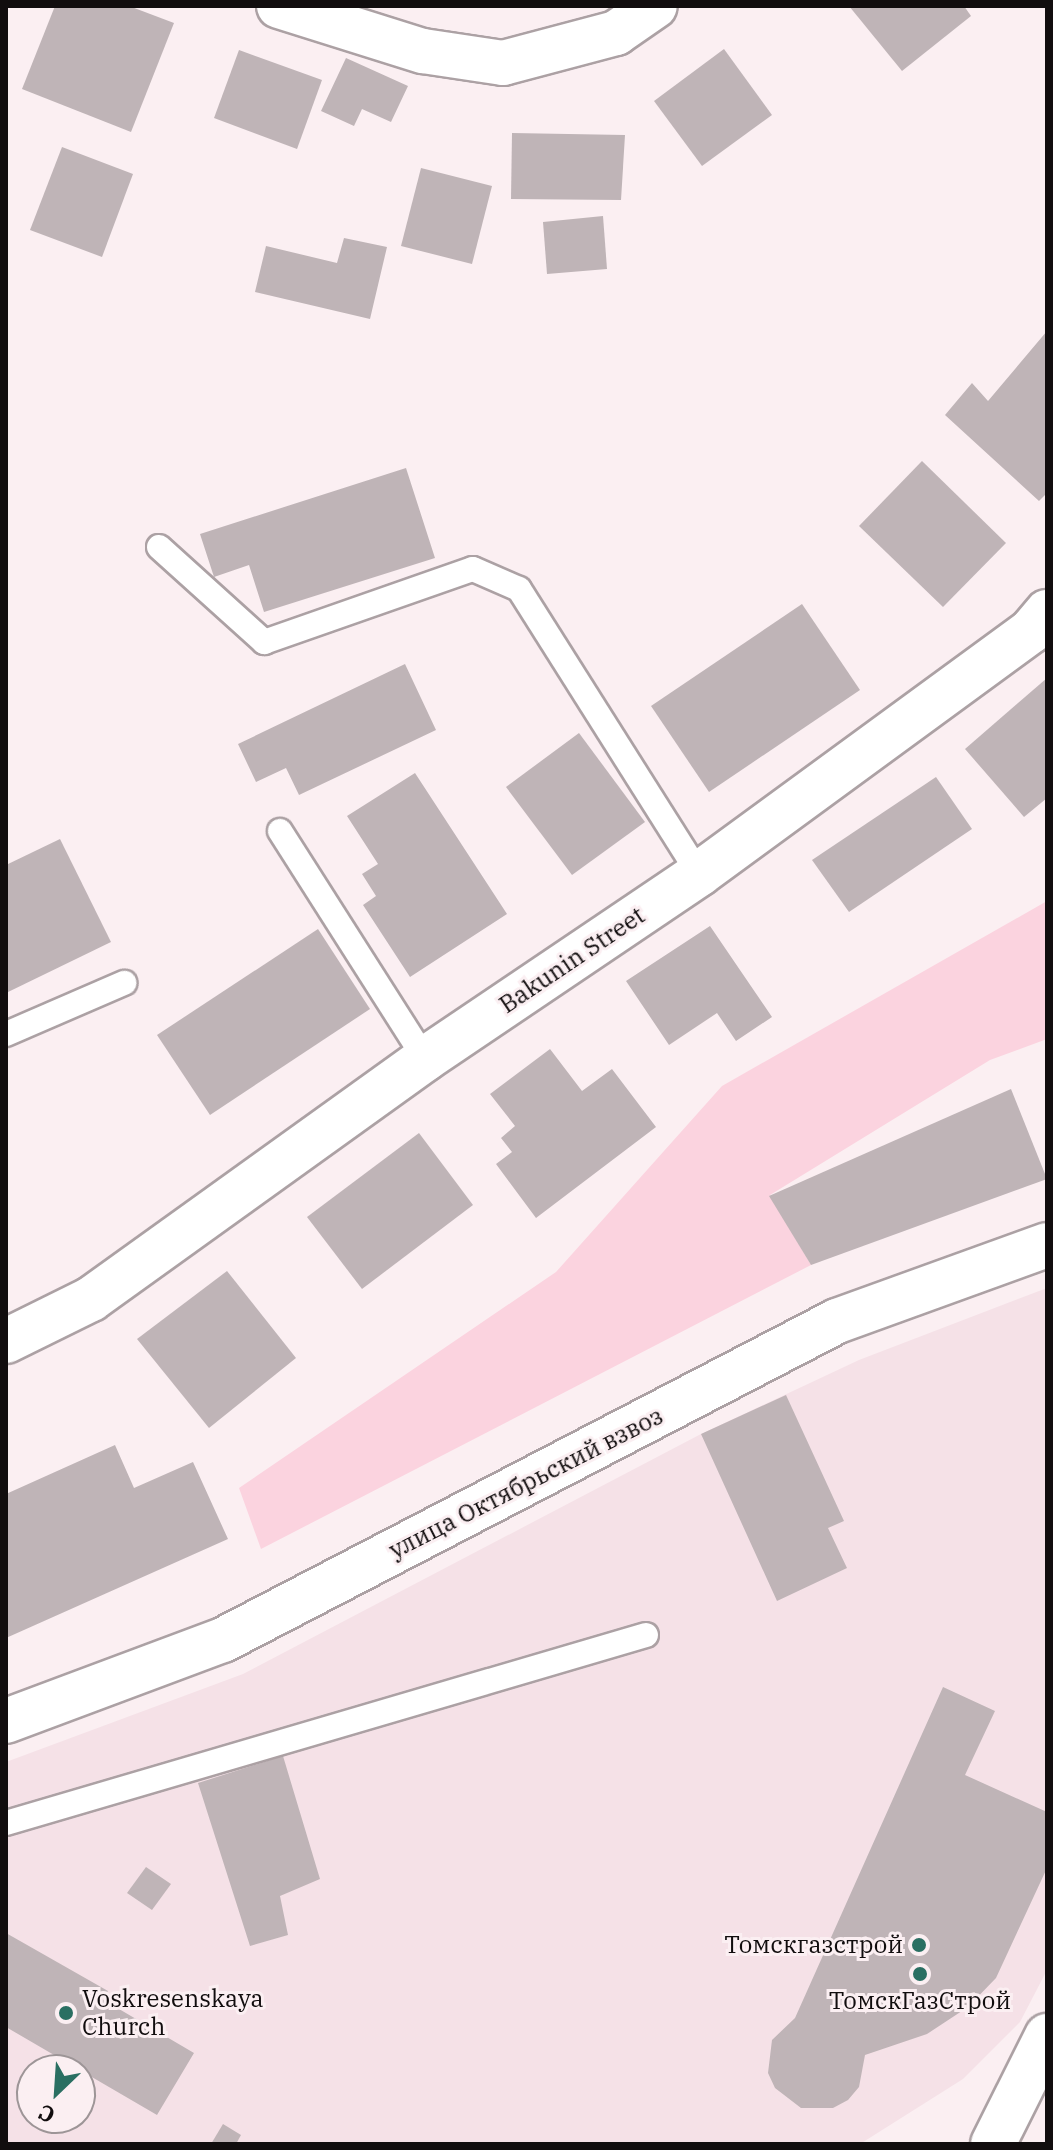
<!DOCTYPE html>
<html>
<head>
<meta charset="utf-8">
<style>
	body { margin:0 }
	#map { position:relative; width:1053px; height:2150px; overflow:hidden; background:#fbeff2; font-family:"IBM Plex Serif",serif }
	div>[style] { position:absolute }
	[style*='--x'] { left:calc(var(--x)*1px); top:calc(var(--y)*1px); width:calc(var(--w)*1px); rotate:calc(var(--a)*1deg) }
	.built>* { inset:0; background:#f5e1e7 }
	.green>* { inset:0; background:#fbd3df }
	.building>* { inset:0; background:#bfb4b7 }
	.roads { filter:drop-shadow(2px 0 #aca1a4) drop-shadow(-2px 0 #aca1a4) drop-shadow(0 2px #aca1a4) drop-shadow(0 -2px #aca1a4) }
	.service>* { height:24px; margin:-12px; padding:0 12px; transform-origin:12px; border-radius:12px; background:#fff }
	.minor>* { height:44px; margin:-22px; padding:0 22px; transform-origin:22px; border-radius:22px; background:#fff }
	.tertiary>* { height:44px; margin:-22px; padding:0 22px; transform-origin:22px; border-radius:22px; background:#fff }
	.dots>* { width:22px; height:22px; translate:-50% -50%; box-sizing:border-box; border:4px solid #fbeff2; border-radius:50% }
	span { translate:-50% -50%; white-space:nowrap; text-align:center; line-height:1.15; -webkit-text-stroke:6px #fbeff2; paint-order:stroke }
	.street-label { font-size:24px; color:#110d0e }
	.poi-label { font-size:24px; color:#110d0e }
	.right { translate:-100% -50%; text-align:right }
	.left { translate:0 -50%; text-align:left }
	.frame { position:absolute; inset:0; border:8px solid #110d0e; pointer-events:none }
	.north { position:absolute; left:16px; top:2054px; width:80px; height:80px; box-sizing:border-box; background:#fbeff2; border:2px solid #9d9597; border-radius:50%; rotate:205deg; font-size:22px; font-weight:700; line-height:32px; text-align:center; color:#110d0e }
	.north::after { content:''; display:block; margin:auto; width:28px; height:36px; background:#2a6f62; clip-path:polygon(50% 0,100% 100%,50% 72%,0 100%) }
</style>
</head>
<body>
<div id="map">
	<div class="built">
		<i style="clip-path:polygon(evenodd,1047px 1288px,1047px 1970px,1020px 2022px,963px 2079px,860px 2144px,6px 2144px,6px 1762px,243px 1674px,701px 1434px,859px 1360px,1047px 1288px,32px 2070px,80px 2070px,80px 2118px,32px 2118px,32px 2070px)"></i>
	</div>
	<div class="green">
		<i style="clip-path:polygon(1047px 901px,1047px 1039px,990px 1060px,770px 1195px,811px 1265px,261px 1549px,239px 1488px,556px 1272px,722px 1086px)"></i>
	</div>
	<div class="building">
		<i style="clip-path:polygon(55px 6px,129px 6px,174px 23px,131px 132px,22px 89px)"></i>
		<i style="clip-path:polygon(849px 6px,964px 6px,971px 16px,902px 71px)"></i>
		<i style="clip-path:polygon(724px 49px,772px 115px,702px 166px,654px 101px)"></i>
		<i style="clip-path:polygon(239px 50px,322px 80px,297px 149px,214px 118px)"></i>
		<i style="clip-path:polygon(346px 58px,408px 86px,391px 122px,362px 109px,354px 126px,321px 111px)"></i>
		<i style="clip-path:polygon(512px 133px,625px 135px,621px 200px,511px 199px)"></i>
		<i style="clip-path:polygon(62px 147px,133px 174px,102px 257px,30px 230px)"></i>
		<i style="clip-path:polygon(421px 168px,492px 186px,472px 264px,401px 246px)"></i>
		<i style="clip-path:polygon(603px 216px,607px 269px,547px 274px,543px 222px)"></i>
		<i style="clip-path:polygon(344px 238px,387px 247px,370px 319px,255px 292px,266px 246px,337px 263px)"></i>
		<i style="clip-path:polygon(1047px 331px,1047px 493px,1039px 501px,945px 415px,972px 383px,988px 401px)"></i>
		<i style="clip-path:polygon(922px 461px,1006px 543px,943px 607px,859px 526px)"></i>
		<i style="clip-path:polygon(406px 468px,435px 558px,264px 612px,249px 565px,214px 577px,200px 534px)"></i>
		<i style="clip-path:polygon(802px 604px,860px 690px,709px 792px,651px 706px)"></i>
		<i style="clip-path:polygon(405px 664px,436px 730px,299px 795px,286px 768px,256px 782px,238px 744px)"></i>
		<i style="clip-path:polygon(1047px 678px,1047px 798px,1024px 817px,965px 749px)"></i>
		<i style="clip-path:polygon(579px 733px,645px 822px,572px 875px,506px 787px)"></i>
		<i style="clip-path:polygon(415px 773px,507px 914px,410px 977px,363px 905px,376px 896px,362px 874px,378px 864px,347px 816px)"></i>
		<i style="clip-path:polygon(936px 777px,972px 829px,849px 912px,812px 860px)"></i>
		<i style="clip-path:polygon(60px 839px,111px 942px,6px 993px,6px 865px)"></i>
		<i style="clip-path:polygon(710px 926px,772px 1017px,736px 1041px,717px 1013px,669px 1045px,626px 981px)"></i>
		<i style="clip-path:polygon(318px 929px,370px 1009px,210px 1115px,157px 1035px)"></i>
		<i style="clip-path:polygon(550px 1049px,582px 1091px,612px 1069px,656px 1127px,536px 1218px,496px 1164px,512px 1152px,501px 1138px,515px 1126px,490px 1094px)"></i>
		<i style="clip-path:polygon(1011px 1089px,1047px 1179px,811px 1265px,769px 1196px)"></i>
		<i style="clip-path:polygon(419px 1133px,473px 1205px,362px 1289px,307px 1217px)"></i>
		<i style="clip-path:polygon(227px 1271px,296px 1358px,209px 1428px,137px 1339px)"></i>
		<i style="clip-path:polygon(786px 1395px,844px 1521px,828px 1528px,847px 1568px,777px 1601px,701px 1434px)"></i>
		<i style="clip-path:polygon(115px 1445px,134px 1488px,193px 1462px,228px 1539px,6px 1638px,6px 1494px)"></i>
		<i style="clip-path:polygon(943px 1687px,995px 1711px,965px 1775px,1047px 1812px,1047px 1868px,996px 1978px,968px 2007px,927px 2034px,865px 2055px,859px 2087px,848px 2100px,833px 2108px,801px 2108px,775px 2088px,768px 2073px,772px 2040px,795px 2018px)"></i>
		<i style="clip-path:polygon(283px 1756px,320px 1879px,280px 1896px,288px 1935px,250px 1946px,198px 1783px)"></i>
		<i style="clip-path:polygon(146px 1867px,171px 1884px,152px 1910px,127px 1893px)"></i>
		<i style="clip-path:polygon(6px 1933px,108px 1991px,102px 1999px,194px 2053px,157px 2115px,6px 2027px)"></i>
		<i style="clip-path:polygon(223px 2124px,241px 2135px,236px 2144px,211px 2144px)"></i>
	</div>
	<div class="roads">
		<div class="service">
			<i style="--x:159;--y:547;--w:142;--a:42.1"></i>
			<i style="--x:264;--y:642;--w:221;--a:-19.3"></i>
			<i style="--x:473;--y:569;--w:50;--a:23.5"></i>
			<i style="--x:519;--y:589;--w:337;--a:57.7"></i>
			<i style="--x:280;--y:831;--w:270;--a:57.5"></i>
			<i style="--x:6;--y:1034;--w:129;--a:-23.4"></i>
			<i style="--x:6;--y:1823;--w:667;--a:-16.37"></i>
		</div>
		<div class="minor">
			<i style="--x:279;--y:6;--w:151;--a:17.4"></i>
			<i style="--x:423;--y:51;--w:81;--a:8.5"></i>
			<i style="--x:503;--y:63;--w:117;--a:-14.9"></i>
			<i style="--x:616;--y:33;--w:47;--a:-34.7"></i>
			<i style="--x:6;--y:1341;--w:95;--a:-26.3"></i>
			<i style="--x:91;--y:1299;--w:411;--a:-35.7"></i>
			<i style="--x:425;--y:1059;--w:331;--a:-34"></i>
			<i style="--x:699;--y:874;--w:411;--a:-36.2"></i>
			<i style="--x:1031;--y:631;--w:25;--a:-50"></i>
		</div>
		<div class="tertiary">
			<i style="--x:6;--y:1721;--w:232;--a:-20.5"></i>
			<i style="--x:223;--y:1640;--w:692;--a:-27.45"></i>
			<i style="--x:837;--y:1321;--w:223;--a:-19.9"></i>
			<i style="--x:993;--y:2144;--w:121;--a:-63.4"></i>
		</div>
	</div>
	<div class="dots">
		<i style="left:919px;top:1945px;background:#2a6f62"></i>
		<i style="left:920px;top:1974px;background:#2a6f62"></i>
		<i style="left:66px;top:2013px;background:#2a6f62"></i>
	</div>
	<div class="street-label">
		<span style="left:572px;top:960px;rotate:-34deg">Bakunin Street</span>
		<span style="left:526px;top:1483px;rotate:-27deg">улица Октябрьский взвоз</span>
	</div>
	<div class="poi-label">
		<span class="right" style="left:903px;top:1945px">Томскгазстрой</span>
		<span class="left" style="left:82px;top:2013px">Voskresenskaya<br>Church</span>
		<span style="left:920px;top:2001px">ТомскГазСтрой</span>
	</div>
	<div class="frame"></div>
	<div class="north">С</div>
</div>
</body>
</html>
